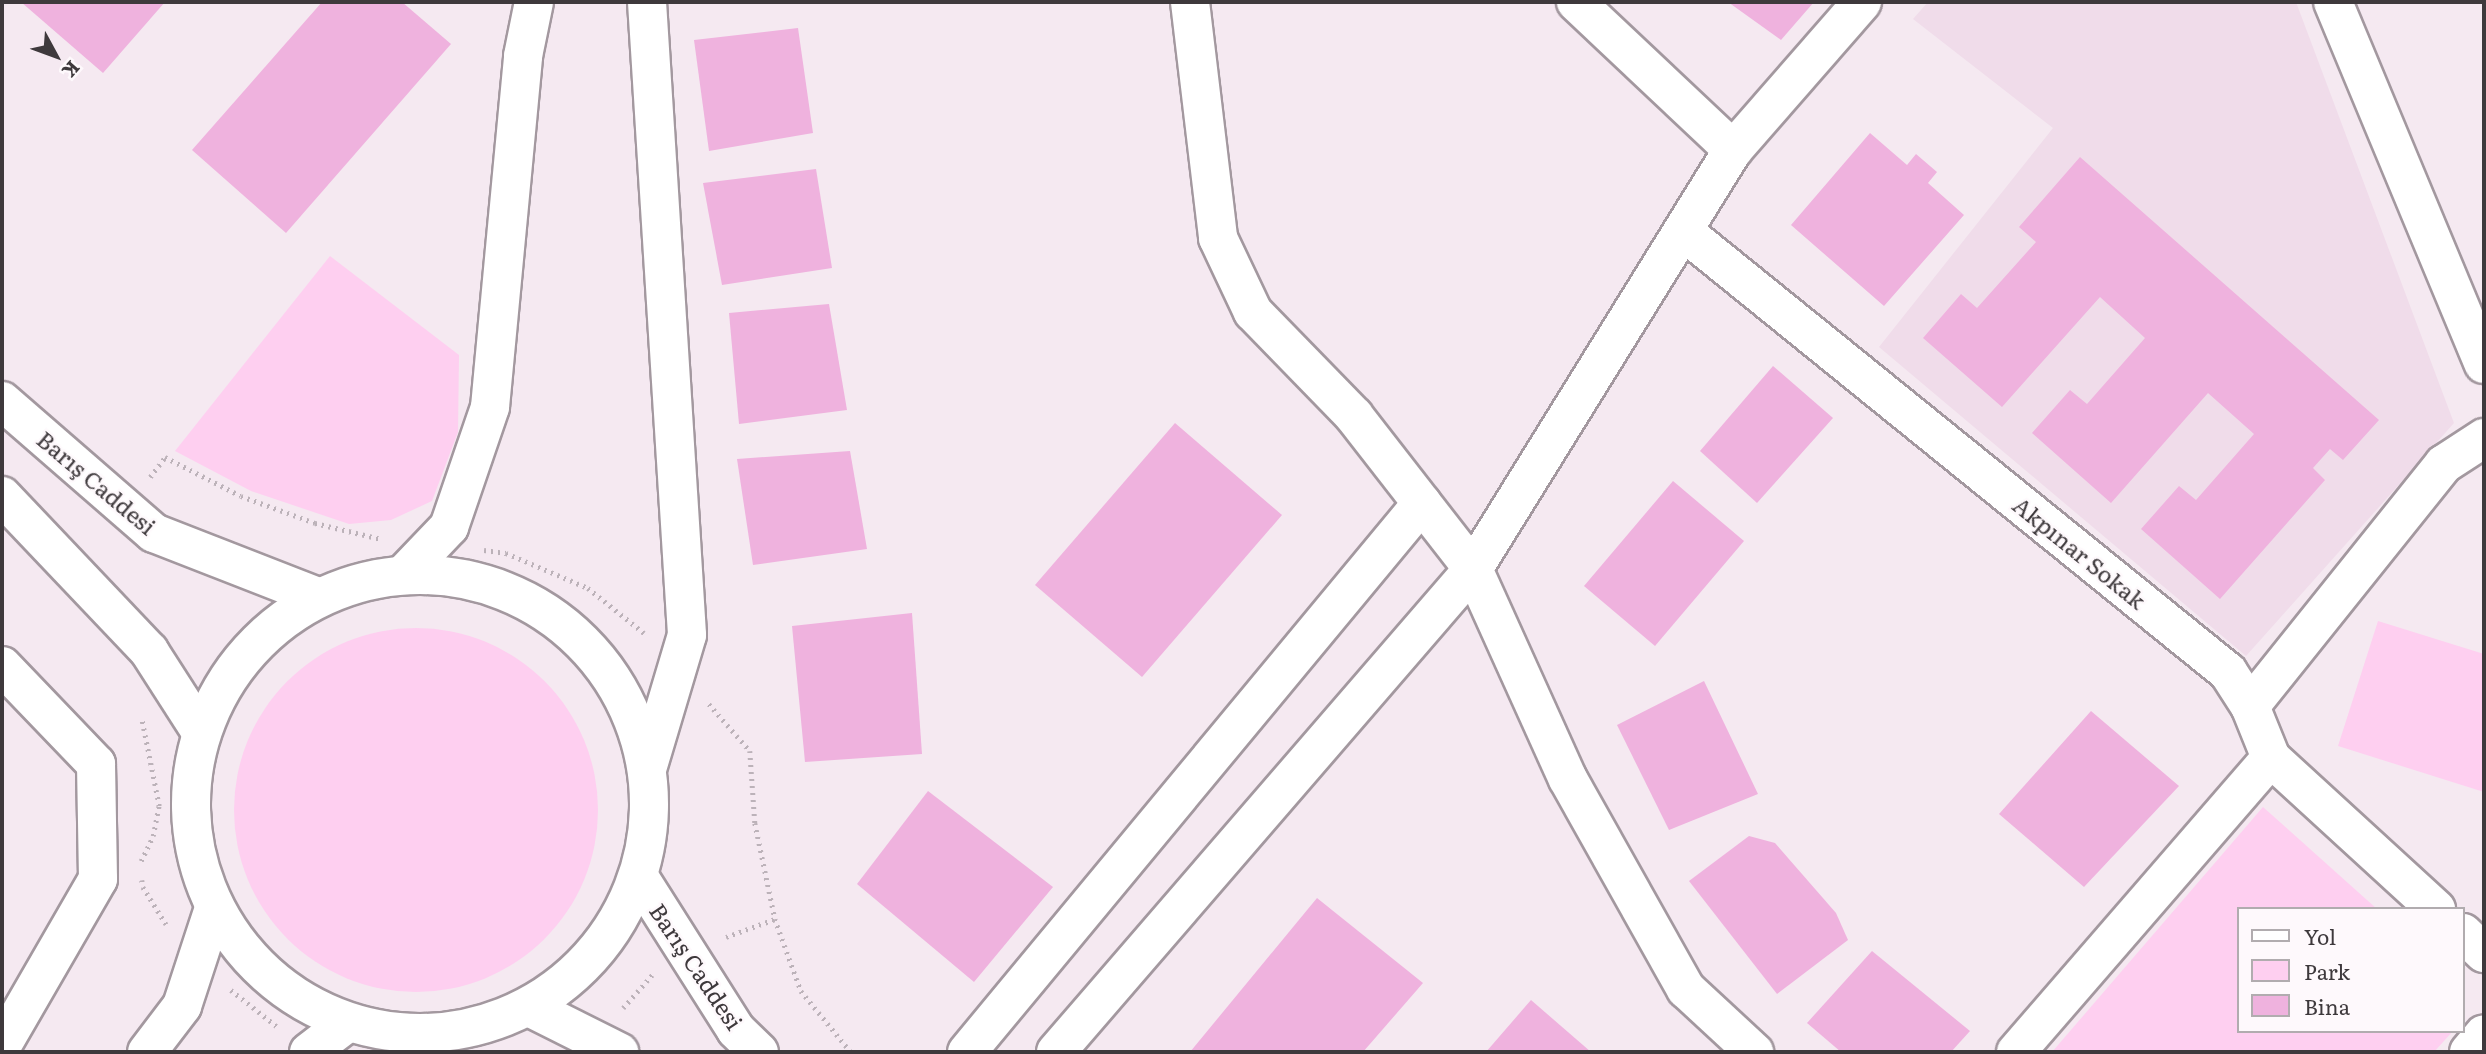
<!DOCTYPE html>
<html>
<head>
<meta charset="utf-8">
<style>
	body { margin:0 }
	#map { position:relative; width:2486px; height:1054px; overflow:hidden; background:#f5e9f1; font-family:Literata,serif }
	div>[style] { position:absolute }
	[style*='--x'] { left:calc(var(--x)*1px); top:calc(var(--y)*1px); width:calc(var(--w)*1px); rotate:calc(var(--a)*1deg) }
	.built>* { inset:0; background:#f0dcea }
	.green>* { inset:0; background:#fecff0 }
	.round { border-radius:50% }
	.building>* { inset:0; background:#efb2de }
	.path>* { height:4.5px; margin-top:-2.25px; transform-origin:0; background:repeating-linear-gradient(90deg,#bcb2b9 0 2px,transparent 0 7px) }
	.roads { filter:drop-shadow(2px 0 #a3989f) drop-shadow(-2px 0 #a3989f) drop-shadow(0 2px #a3989f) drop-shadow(0 -2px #a3989f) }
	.minor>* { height:38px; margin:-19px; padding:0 19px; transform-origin:19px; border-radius:19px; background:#fff }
	.tertiary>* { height:38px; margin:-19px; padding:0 19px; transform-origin:19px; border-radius:19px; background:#fff }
	.secondary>* { height:38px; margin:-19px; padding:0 19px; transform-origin:19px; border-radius:19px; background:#fff }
	.secondary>.ring { margin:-19px; padding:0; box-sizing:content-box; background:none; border:38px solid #fff; border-radius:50% }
	span { translate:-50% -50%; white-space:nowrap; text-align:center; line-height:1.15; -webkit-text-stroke:5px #fef9fc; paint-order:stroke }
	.street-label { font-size:23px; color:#3e393c }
	.frame { position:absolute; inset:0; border:4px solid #3e393c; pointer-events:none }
	.legend { position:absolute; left:2237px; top:907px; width:228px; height:126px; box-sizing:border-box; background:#fef9fc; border:2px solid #b1acaf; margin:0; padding:9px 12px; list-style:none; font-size:21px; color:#3e393c }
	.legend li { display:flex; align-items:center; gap:14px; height:35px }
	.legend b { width:35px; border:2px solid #b1acaf }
	.north { position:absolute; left:21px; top:21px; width:70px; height:70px; -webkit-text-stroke:5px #fef9fc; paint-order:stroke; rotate:131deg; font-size:19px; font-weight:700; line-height:28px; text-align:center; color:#3e393c }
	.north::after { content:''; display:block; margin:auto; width:24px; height:32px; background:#3e393c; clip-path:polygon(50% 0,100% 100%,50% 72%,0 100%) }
</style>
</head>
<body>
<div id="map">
	<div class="built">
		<i style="clip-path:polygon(1928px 2px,2296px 2px,2454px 423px,2246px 656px,1879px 347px,2053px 128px,1913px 19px)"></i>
	</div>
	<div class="green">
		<i style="clip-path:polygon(330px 256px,459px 355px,458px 432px,432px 501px,391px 520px,349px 524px,251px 491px,175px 451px)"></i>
		<i style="clip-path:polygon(2378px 621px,2484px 654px,2484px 792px,2338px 746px)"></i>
		<i class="round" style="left:234px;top:628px;width:364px;height:364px"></i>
		<i style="clip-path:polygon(2263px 807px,2377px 909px,2239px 909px,2239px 1031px,2453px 1031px,2434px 1052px,2052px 1052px)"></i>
	</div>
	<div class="building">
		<i style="clip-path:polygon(21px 2px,165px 2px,103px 73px)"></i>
		<i style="clip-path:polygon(322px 2px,402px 2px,451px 44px,286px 233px,192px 150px)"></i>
		<i style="clip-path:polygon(1728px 2px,1814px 2px,1781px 40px)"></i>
		<i style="clip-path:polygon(798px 28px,813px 133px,709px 151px,694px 40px)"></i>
		<i style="clip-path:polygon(1870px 133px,1907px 165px,1916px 154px,1937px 172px,1928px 183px,1964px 215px,1884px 306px,1791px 225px)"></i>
		<i style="clip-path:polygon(2080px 157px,2379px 420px,2343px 460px,2330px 449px,2313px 468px,2325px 480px,2220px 599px,2141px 529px,2179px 486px,2196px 500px,2254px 434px,2208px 393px,2111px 503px,2032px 433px,2070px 390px,2087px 404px,2145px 338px,2100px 297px,2002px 407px,1923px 338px,1961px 294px,1977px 308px,2036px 242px,2019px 227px)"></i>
		<i style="clip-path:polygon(816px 169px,832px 268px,722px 285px,703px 183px)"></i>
		<i style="clip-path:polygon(829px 304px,847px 410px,739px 424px,729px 313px)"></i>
		<i style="clip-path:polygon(1773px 366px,1833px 418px,1757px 503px,1700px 451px)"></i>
		<i style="clip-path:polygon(1175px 423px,1282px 515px,1142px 677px,1035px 585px)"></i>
		<i style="clip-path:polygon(850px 451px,867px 549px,753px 565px,737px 459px)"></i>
		<i style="clip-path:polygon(1673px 481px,1744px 541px,1655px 646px,1584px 586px)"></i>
		<i style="clip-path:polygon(912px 613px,922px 754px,805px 762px,792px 626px)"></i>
		<i style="clip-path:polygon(1704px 681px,1758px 794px,1669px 830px,1617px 725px)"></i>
		<i style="clip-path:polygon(2091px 711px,2179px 786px,2084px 887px,1999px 814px)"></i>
		<i style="clip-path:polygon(928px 791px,1053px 887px,974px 982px,857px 884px)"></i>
		<i style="clip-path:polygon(1749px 836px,1775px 843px,1836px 913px,1848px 940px,1777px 994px,1689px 881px)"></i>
		<i style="clip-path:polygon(1317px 898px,1423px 983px,1363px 1052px,1190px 1052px)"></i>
		<i style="clip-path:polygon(1872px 951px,1970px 1031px,1951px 1052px,1841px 1052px,1807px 1023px)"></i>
		<i style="clip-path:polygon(1531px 1000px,1591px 1052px,1486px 1052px)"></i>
	</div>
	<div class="path">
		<i style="--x:150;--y:477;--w:25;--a:-53"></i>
		<i style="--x:165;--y:457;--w:85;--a:27.2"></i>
		<i style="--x:241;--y:496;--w:79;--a:20"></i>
		<i style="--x:315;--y:523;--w:68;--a:13.6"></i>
		<i style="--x:484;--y:550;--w:22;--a:8"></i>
		<i style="--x:506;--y:553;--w:89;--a:23.1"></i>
		<i style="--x:588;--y:588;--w:72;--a:38.8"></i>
		<i style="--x:709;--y:704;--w:62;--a:48.9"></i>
		<i style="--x:750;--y:751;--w:72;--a:86"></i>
		<i style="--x:755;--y:823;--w:98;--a:78.2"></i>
		<i style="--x:775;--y:919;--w:77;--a:70.1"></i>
		<i style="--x:801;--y:991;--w:79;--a:50.7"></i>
		<i style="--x:141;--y:861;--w:28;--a:-64"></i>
		<i style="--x:153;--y:836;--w:31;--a:-79"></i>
		<i style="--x:159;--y:806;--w:87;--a:-101.3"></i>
		<i style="--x:142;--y:880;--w:7;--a:82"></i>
		<i style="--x:143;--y:887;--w:44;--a:58.1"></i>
		<i style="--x:726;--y:937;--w:52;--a:-20.2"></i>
		<i style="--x:231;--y:990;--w:61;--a:38.4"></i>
		<i style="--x:623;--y:1008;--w:44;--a:-48.7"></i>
	</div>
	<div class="roads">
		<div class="minor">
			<i style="--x:1190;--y:2;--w:238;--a:83.2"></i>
			<i style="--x:1218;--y:238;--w:82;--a:64.7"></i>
			<i style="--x:1253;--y:312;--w:145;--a:45.8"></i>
			<i style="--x:1354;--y:416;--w:194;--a:52.1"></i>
			<i style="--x:1473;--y:569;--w:230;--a:65.7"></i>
			<i style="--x:1568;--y:779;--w:241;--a:60.7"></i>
			<i style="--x:1686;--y:989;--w:93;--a:42.8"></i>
			<i style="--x:1576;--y:2;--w:216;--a:43.3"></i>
			<i style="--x:2333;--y:2;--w:392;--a:67.4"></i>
			<i style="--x:1683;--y:231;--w:701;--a:38.98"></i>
			<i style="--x:2228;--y:672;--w:40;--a:57.1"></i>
			<i style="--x:2250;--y:706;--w:56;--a:68"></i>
			<i style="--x:2271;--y:758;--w:224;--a:42.5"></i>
			<i style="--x:2250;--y:706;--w:310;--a:-51.3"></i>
			<i style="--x:2444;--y:464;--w:48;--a:-33"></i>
			<i style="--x:2463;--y:933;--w:29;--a:44"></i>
			<i style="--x:967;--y:1052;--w:713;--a:-50.35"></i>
			<i style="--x:1056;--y:1052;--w:638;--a:-49.19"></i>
			<i style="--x:1473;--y:569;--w:493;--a:-58.2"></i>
			<i style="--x:1733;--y:150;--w:196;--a:-48.9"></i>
			<i style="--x:2016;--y:1052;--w:389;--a:-49.1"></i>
			<i style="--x:2469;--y:1052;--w:23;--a:-50"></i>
		</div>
		<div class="tertiary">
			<i style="--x:647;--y:2;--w:634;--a:86.38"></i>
			<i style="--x:687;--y:635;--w:137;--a:106.6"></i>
			<i style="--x:405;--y:573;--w:64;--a:-46.3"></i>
			<i style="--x:449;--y:527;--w:127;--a:-71.1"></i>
			<i style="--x:490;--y:407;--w:353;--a:-84.6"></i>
			<i style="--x:523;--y:56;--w:55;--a:-78.5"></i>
			<i style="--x:2;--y:666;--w:136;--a:46.2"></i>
			<i style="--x:96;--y:764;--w:115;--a:89"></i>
			<i style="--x:98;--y:879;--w:192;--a:120"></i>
		</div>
		<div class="secondary">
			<i style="--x:2;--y:401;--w:201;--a:41"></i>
			<i style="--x:154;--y:533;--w:176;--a:21.3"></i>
			<i style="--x:2;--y:496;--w:214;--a:46.5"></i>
			<i style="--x:149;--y:651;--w:96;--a:57.3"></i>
			<i class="ring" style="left:191px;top:575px;width:420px;height:420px"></i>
			<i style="--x:639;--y:877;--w:181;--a:57.6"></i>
			<i style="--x:736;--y:1030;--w:32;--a:44"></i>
			<i style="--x:529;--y:1007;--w:101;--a:26.6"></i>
			<i style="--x:147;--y:1052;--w:58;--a:-52.7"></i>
			<i style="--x:182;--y:1006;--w:103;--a:-71.9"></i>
			<i style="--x:309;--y:1052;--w:48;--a:-37.3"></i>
		</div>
	</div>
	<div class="street-label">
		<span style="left:97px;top:482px;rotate:40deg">Barış Caddesi</span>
		<span style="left:2080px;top:552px;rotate:39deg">Akpınar Sokak</span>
		<span style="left:697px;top:966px;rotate:56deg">Barış Caddesi</span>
	</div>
	<div class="frame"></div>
	<ul class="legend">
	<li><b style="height:9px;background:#fff"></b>Yol</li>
	<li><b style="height:19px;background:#fecff0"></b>Park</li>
	<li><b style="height:19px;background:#efb2de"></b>Bina</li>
	</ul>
	<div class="north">K</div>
</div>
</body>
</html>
